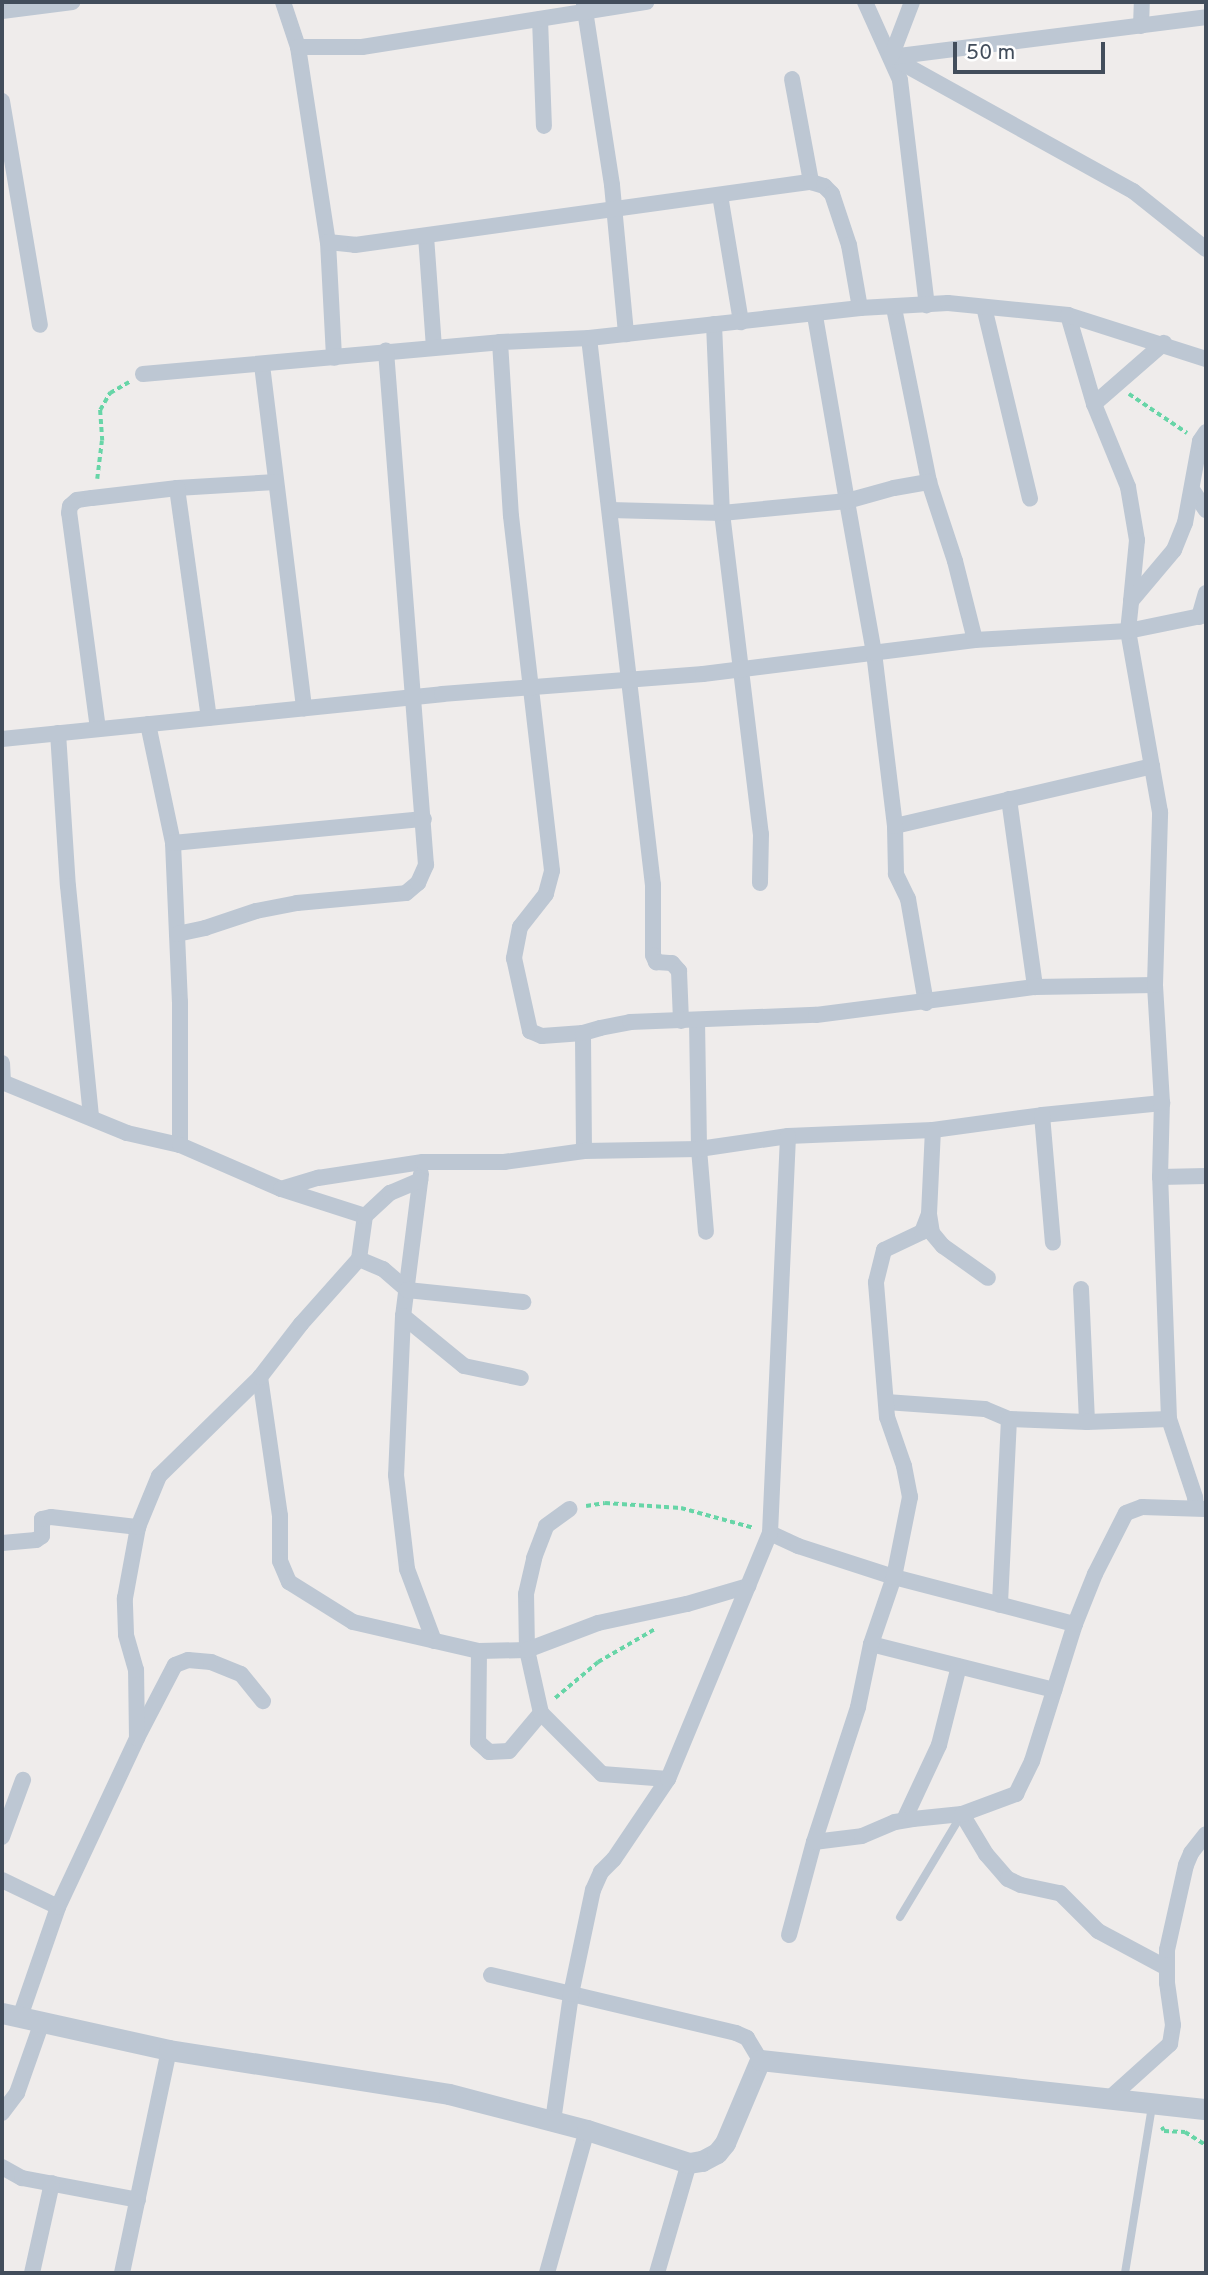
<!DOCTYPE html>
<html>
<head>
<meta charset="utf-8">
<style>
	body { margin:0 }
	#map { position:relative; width:1208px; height:2275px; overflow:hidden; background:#efeceb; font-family:Overpass,sans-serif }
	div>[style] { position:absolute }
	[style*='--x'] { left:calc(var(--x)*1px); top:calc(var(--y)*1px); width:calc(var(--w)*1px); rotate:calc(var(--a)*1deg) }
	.path>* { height:3.5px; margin-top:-1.75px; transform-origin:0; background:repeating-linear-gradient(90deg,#67d5a7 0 5px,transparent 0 8.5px) }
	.service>* { height:8px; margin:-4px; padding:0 4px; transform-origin:4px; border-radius:4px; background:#bdc7d3 }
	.minor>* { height:16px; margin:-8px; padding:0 8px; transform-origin:8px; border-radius:8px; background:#bdc7d3 }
	.tertiary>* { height:21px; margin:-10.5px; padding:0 10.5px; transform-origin:10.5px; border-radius:10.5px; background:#bdc7d3 }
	span { translate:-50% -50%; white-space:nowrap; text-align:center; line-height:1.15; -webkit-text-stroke:5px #fff; paint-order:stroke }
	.frame { position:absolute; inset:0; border:4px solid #424d5b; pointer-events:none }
	.scale { position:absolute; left:953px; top:42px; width:152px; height:32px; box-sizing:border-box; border:4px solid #424d5b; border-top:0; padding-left:9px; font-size:21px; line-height:24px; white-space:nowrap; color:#424d5b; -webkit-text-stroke:5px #fff; paint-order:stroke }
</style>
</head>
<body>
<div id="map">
	<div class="path">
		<i style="--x:1129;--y:394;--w:70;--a:33.9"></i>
		<i style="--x:97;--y:479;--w:38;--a:-83"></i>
		<i style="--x:102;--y:441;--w:31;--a:-94"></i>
		<i style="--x:100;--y:410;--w:20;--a:-60"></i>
		<i style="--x:110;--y:393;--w:22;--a:-30"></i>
		<i style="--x:586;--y:1506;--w:19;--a:-9"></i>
		<i style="--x:605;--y:1503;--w:76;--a:3.8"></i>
		<i style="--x:681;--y:1508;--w:76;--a:15.3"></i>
		<i style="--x:555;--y:1698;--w:56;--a:-39.9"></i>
		<i style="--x:598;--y:1662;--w:66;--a:-30.1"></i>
		<i style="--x:1162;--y:2127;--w:4;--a:63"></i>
		<i style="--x:1164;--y:2131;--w:21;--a:3"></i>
		<i style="--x:1185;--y:2132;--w:25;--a:32"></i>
	</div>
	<div class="service">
		<i style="--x:900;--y:1917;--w:120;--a:-59"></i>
		<i style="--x:1125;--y:2273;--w:169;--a:-80.8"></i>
	</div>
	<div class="minor">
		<i style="--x:283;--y:2;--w:47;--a:71.6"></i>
		<i style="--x:298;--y:47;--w:197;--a:81.3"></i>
		<i style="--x:328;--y:242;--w:116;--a:87"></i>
		<i style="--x:865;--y:2;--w:85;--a:65.8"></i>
		<i style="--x:900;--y:80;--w:227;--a:83.2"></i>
		<i style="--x:584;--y:4;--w:183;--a:81.2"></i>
		<i style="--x:612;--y:185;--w:150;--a:84.6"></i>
		<i style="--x:2;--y:11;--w:71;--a:-7.3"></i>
		<i style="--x:540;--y:19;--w:107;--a:87.9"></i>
		<i style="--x:1141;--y:26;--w:24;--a:-88"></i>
		<i style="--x:298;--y:47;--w:64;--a:0"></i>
		<i style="--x:362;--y:47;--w:288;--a:-9"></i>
		<i style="--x:891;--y:57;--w:277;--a:29"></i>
		<i style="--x:1133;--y:191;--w:93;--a:38.5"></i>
		<i style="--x:891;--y:57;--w:318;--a:-7.2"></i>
		<i style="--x:891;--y:57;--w:59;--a:-69.1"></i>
		<i style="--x:792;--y:79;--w:105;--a:79.5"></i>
		<i style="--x:2;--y:101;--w:227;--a:80.4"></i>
		<i style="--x:720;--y:195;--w:129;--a:80.6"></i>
		<i style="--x:426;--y:236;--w:111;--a:85.9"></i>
		<i style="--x:328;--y:242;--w:27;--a:6"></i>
		<i style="--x:355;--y:245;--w:460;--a:-7.9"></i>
		<i style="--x:811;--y:182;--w:14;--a:17"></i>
		<i style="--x:824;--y:186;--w:11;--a:45"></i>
		<i style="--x:832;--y:194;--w:54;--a:71.6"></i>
		<i style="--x:849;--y:245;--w:64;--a:80.1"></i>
		<i style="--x:984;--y:307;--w:197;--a:76.5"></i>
		<i style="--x:894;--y:308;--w:177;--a:78.6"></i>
		<i style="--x:1068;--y:315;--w:93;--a:73.7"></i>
		<i style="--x:1094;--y:404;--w:90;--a:67.7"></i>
		<i style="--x:1128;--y:487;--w:54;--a:80.4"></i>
		<i style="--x:1137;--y:540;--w:61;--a:95.6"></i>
		<i style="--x:714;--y:324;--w:189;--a:87.6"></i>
		<i style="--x:722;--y:513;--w:323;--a:83.1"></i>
		<i style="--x:761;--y:834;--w:49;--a:91.2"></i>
		<i style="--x:589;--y:338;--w:551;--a:83.33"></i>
		<i style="--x:653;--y:885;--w:70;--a:90"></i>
		<i style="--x:653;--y:955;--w:8;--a:67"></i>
		<i style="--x:656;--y:962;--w:16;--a:4"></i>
		<i style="--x:672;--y:963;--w:11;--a:49"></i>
		<i style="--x:679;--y:971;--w:50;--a:87.7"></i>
		<i style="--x:500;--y:342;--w:174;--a:86.4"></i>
		<i style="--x:511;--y:516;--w:357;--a:83.4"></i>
		<i style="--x:552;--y:871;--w:24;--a:105"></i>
		<i style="--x:546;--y:894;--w:42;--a:128.2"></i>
		<i style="--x:520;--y:927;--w:32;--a:101"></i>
		<i style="--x:514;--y:958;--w:75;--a:77.6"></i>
		<i style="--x:530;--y:1031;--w:13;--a:23"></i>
		<i style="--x:542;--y:1036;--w:41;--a:-4.2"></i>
		<i style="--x:262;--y:365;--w:346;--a:83"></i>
		<i style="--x:143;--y:374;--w:358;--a:-5.1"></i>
		<i style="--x:500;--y:342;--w:89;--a:-2.6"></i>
		<i style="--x:589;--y:338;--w:273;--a:-6.3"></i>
		<i style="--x:860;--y:308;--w:88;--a:-3.3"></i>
		<i style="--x:948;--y:303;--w:121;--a:5.7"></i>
		<i style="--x:1068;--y:315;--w:145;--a:17.7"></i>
		<i style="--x:1094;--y:404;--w:93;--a:-41.1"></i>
		<i style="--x:177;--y:488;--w:99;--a:-3.5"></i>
		<i style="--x:1193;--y:491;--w:23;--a:56"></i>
		<i style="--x:610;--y:510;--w:112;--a:1.5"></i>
		<i style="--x:722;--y:513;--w:126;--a:-5.5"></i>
		<i style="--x:847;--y:501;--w:189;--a:-99.8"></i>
		<i style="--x:1199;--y:617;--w:25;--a:-74"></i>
		<i style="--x:148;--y:724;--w:122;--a:78.1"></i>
		<i style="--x:173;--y:843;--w:159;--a:87.5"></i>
		<i style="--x:180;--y:1002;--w:143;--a:90"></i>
		<i style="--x:98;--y:729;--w:218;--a:-97.6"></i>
		<i style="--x:69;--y:513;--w:7;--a:-82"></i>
		<i style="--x:70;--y:506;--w:9;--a:-41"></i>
		<i style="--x:77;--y:500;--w:15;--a:-8"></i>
		<i style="--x:92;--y:498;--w:86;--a:-6.7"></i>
		<i style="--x:177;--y:488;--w:232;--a:82.1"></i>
		<i style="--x:58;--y:733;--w:153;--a:86.3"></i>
		<i style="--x:68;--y:886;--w:232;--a:84.3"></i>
		<i style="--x:2;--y:739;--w:442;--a:-5.8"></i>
		<i style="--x:442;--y:694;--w:262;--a:-4.4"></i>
		<i style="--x:703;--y:674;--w:274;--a:-7.1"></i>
		<i style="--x:975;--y:640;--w:153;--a:-3.4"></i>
		<i style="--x:1128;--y:631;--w:80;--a:-11.6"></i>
		<i style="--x:1009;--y:799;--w:190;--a:82.1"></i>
		<i style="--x:895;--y:826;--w:264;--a:-13.1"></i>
		<i style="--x:173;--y:843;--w:252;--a:-5.5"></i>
		<i style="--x:177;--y:934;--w:29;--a:-12"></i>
		<i style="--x:205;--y:928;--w:54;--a:-18.4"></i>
		<i style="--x:256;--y:911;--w:42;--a:-11"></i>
		<i style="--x:297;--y:903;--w:109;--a:-5.2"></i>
		<i style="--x:406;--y:893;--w:16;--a:-40"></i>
		<i style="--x:418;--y:883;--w:20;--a:-66"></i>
		<i style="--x:426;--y:865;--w:516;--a:-94.45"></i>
		<i style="--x:926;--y:1003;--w:106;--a:-99.8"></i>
		<i style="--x:908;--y:899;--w:28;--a:-116"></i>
		<i style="--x:896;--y:874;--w:48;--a:-91.2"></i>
		<i style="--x:895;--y:826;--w:174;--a:-96.9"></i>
		<i style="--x:874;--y:653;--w:154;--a:-100.1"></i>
		<i style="--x:847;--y:501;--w:49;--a:-15.5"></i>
		<i style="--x:894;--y:488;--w:36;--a:-10"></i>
		<i style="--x:929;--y:482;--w:83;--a:71.8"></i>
		<i style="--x:955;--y:561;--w:81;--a:75.8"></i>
		<i style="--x:697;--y:1020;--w:129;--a:89.1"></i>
		<i style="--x:699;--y:1149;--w:83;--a:85.2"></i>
		<i style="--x:2;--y:1063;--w:19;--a:87"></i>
		<i style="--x:2;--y:1082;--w:135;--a:22.2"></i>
		<i style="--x:127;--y:1133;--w:54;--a:12.8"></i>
		<i style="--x:180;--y:1145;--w:110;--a:23.5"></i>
		<i style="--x:281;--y:1189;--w:88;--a:17.8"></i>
		<i style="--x:1042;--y:1115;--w:121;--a:-5.7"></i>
		<i style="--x:584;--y:1151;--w:118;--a:-90.5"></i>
		<i style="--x:583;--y:1033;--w:18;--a:-16"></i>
		<i style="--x:600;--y:1028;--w:31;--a:-11"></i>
		<i style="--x:630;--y:1022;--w:186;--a:-2.2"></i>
		<i style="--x:816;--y:1015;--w:221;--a:-7.3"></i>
		<i style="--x:1035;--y:987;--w:120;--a:-1"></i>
		<i style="--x:421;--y:1174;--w:143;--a:97.2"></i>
		<i style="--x:403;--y:1316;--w:159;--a:92.5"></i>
		<i style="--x:396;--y:1475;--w:95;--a:83.3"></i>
		<i style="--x:407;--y:1569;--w:77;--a:69.4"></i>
		<i style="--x:1160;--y:1177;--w:46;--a:-1.2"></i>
		<i style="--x:281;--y:1189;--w:39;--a:-17"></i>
		<i style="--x:318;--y:1178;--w:106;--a:-8.7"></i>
		<i style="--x:423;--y:1162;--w:81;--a:0"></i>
		<i style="--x:504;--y:1162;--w:81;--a:-7.8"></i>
		<i style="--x:584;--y:1151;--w:115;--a:-1"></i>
		<i style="--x:699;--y:1149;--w:90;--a:-8.3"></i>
		<i style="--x:788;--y:1136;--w:145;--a:-2.4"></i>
		<i style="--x:933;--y:1130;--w:110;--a:-7.8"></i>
		<i style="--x:1042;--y:1115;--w:128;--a:85.1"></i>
		<i style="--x:929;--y:1214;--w:19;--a:81"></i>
		<i style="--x:932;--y:1233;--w:17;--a:50"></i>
		<i style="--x:943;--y:1246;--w:55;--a:35.4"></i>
		<i style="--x:359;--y:1259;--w:26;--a:23"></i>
		<i style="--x:383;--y:1269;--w:32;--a:41"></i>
		<i style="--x:407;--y:1290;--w:117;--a:5.9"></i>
		<i style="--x:1081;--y:1289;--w:133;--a:87.4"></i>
		<i style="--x:403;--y:1316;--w:79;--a:39.3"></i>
		<i style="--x:464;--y:1366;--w:58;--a:11.9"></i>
		<i style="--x:260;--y:1377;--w:140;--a:81.8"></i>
		<i style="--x:280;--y:1516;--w:45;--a:90"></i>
		<i style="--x:280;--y:1561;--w:23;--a:67"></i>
		<i style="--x:289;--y:1582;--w:75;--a:32"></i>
		<i style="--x:353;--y:1622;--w:129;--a:13"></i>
		<i style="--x:479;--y:1651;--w:48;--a:-1.2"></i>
		<i style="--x:527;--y:1650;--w:56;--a:-91"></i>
		<i style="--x:526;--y:1594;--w:37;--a:-77"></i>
		<i style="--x:534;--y:1558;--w:34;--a:-69"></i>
		<i style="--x:546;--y:1526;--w:29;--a:-36"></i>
		<i style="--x:886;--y:1402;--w:99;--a:4"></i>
		<i style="--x:985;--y:1409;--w:26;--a:23"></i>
		<i style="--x:1009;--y:1419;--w:186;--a:92.8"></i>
		<i style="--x:1009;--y:1419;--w:78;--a:2.2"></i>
		<i style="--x:1087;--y:1422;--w:82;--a:-2.1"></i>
		<i style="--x:1196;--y:1508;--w:11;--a:-95"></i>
		<i style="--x:1195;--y:1497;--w:82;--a:-108.4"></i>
		<i style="--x:1169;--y:1419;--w:242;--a:-92.1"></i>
		<i style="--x:1160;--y:1177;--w:74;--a:-88.5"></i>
		<i style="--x:1162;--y:1103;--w:118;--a:-93.4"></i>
		<i style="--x:1155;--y:985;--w:173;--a:-88.3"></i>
		<i style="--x:1160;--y:812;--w:184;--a:-100"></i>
		<i style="--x:1128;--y:631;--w:30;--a:-84"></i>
		<i style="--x:1131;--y:601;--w:67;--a:-49.9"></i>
		<i style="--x:1174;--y:550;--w:29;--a:-68"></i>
		<i style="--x:1185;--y:523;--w:83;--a:-79.6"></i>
		<i style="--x:1200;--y:441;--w:11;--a:-56"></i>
		<i style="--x:770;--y:1533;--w:31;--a:25"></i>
		<i style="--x:798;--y:1546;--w:101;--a:17.9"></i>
		<i style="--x:894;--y:1577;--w:187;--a:14.6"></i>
		<i style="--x:2;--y:1543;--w:34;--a:-5"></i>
		<i style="--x:36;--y:1540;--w:7;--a:-34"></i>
		<i style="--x:42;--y:1536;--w:17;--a:-90"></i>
		<i style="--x:42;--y:1519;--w:9;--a:-13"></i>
		<i style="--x:51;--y:1517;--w:88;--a:6.6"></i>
		<i style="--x:871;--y:1644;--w:189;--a:14.1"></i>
		<i style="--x:479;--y:1651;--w:91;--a:90.6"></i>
		<i style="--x:478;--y:1742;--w:15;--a:42"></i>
		<i style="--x:489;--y:1752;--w:20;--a:-3"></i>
		<i style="--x:509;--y:1751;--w:50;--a:-49.9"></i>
		<i style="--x:541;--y:1713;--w:65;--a:-102.5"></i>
		<i style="--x:527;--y:1650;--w:76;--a:-20.8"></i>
		<i style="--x:598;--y:1623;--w:91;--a:-12.1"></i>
		<i style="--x:687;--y:1604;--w:64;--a:-16.4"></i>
		<i style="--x:541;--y:1713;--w:86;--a:45"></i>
		<i style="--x:602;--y:1774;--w:66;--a:4.3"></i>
		<i style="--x:138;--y:1736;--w:80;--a:-62.5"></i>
		<i style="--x:175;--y:1665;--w:14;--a:-21"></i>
		<i style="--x:188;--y:1660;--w:23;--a:5"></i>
		<i style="--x:211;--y:1662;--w:32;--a:22"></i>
		<i style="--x:241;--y:1674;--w:35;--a:51"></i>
		<i style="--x:962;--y:1814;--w:47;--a:59"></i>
		<i style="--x:986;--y:1854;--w:33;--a:49"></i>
		<i style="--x:1008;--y:1879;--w:14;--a:25"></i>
		<i style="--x:1021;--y:1885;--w:40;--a:12"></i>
		<i style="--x:1060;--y:1893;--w:54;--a:45"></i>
		<i style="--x:1098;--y:1931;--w:76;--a:28.2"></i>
		<i style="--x:904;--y:1820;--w:83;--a:-65"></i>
		<i style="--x:939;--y:1745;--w:81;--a:-75.8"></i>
		<i style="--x:2;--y:1837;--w:61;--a:-69.8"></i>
		<i style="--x:814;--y:1842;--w:48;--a:-7.1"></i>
		<i style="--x:862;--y:1836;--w:36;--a:-23"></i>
		<i style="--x:895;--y:1822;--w:18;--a:-9"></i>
		<i style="--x:913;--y:1819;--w:49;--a:-5.8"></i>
		<i style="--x:962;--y:1814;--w:58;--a:-20.3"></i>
		<i style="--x:1016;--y:1794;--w:37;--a:-64"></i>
		<i style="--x:1032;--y:1761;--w:144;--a:-72.6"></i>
		<i style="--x:1075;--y:1624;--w:54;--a:-68.2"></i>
		<i style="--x:1095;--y:1574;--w:68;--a:-63.1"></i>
		<i style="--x:1126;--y:1513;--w:17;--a:-21"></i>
		<i style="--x:1142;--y:1507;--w:63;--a:1.8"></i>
		<i style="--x:2;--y:1880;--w:62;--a:25.7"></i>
		<i style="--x:789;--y:1935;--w:96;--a:-75"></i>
		<i style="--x:814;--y:1842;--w:142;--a:-71.9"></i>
		<i style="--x:858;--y:1707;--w:64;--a:-78.3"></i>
		<i style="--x:871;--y:1644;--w:71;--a:-71.1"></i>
		<i style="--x:894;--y:1577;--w:82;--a:-78.7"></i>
		<i style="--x:910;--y:1497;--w:32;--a:-101"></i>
		<i style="--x:904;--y:1466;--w:52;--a:-109.1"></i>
		<i style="--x:887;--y:1417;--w:135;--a:-94.7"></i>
		<i style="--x:876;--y:1282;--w:33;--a:-76"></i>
		<i style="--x:884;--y:1250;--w:42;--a:-25.3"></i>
		<i style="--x:922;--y:1232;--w:19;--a:-69"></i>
		<i style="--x:929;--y:1214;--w:84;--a:-87.3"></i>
		<i style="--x:491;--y:1975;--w:252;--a:13.3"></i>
		<i style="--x:736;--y:2033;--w:12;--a:24"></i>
		<i style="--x:747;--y:2038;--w:26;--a:59"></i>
		<i style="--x:20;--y:2017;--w:116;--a:-70.9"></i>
		<i style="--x:58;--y:1907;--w:187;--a:-64.9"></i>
		<i style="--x:137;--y:1738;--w:68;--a:-90.8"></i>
		<i style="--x:136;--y:1670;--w:37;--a:-106"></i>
		<i style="--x:126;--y:1634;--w:36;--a:-92"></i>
		<i style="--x:125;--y:1598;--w:72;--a:-79.6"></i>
		<i style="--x:138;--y:1527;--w:55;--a:-67.6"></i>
		<i style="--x:159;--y:1476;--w:141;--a:-44.4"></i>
		<i style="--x:260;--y:1377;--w:67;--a:-52.3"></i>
		<i style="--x:301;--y:1324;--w:87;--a:-48.3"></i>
		<i style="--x:359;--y:1259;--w:43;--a:-82.1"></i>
		<i style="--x:365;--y:1216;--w:34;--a:-43"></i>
		<i style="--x:390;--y:1193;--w:33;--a:-23"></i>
		<i style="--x:1110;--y:2098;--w:81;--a:-42"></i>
		<i style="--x:1170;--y:2044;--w:19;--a:-81"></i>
		<i style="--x:1173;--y:2025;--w:42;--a:-98.1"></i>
		<i style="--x:1167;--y:1983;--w:33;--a:-90"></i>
		<i style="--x:1167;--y:1950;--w:87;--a:-77.4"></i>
		<i style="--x:1186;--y:1865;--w:13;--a:-67"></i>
		<i style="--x:1191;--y:1853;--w:24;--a:-52"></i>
		<i style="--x:2;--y:2113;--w:25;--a:-53"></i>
		<i style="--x:17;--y:2093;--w:75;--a:-70.6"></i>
		<i style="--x:553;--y:2121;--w:128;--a:-81.9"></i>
		<i style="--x:571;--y:1994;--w:106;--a:-78.1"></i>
		<i style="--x:593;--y:1890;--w:20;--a:-66"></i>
		<i style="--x:601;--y:1872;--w:18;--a:-45"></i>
		<i style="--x:614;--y:1859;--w:97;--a:-56"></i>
		<i style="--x:668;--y:1779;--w:266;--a:-67.5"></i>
		<i style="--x:770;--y:1533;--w:397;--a:-87.4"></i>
		<i style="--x:2;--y:2167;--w:23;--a:29"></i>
		<i style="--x:22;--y:2178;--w:118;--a:10.7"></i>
		<i style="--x:32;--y:2273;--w:92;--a:-77.5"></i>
		<i style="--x:122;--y:2273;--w:228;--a:-78.1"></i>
		<i style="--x:547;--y:2273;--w:148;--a:-74.4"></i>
		<i style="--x:657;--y:2273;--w:115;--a:-73.8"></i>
	</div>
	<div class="tertiary">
		<i style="--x:2;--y:2013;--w:171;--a:12.5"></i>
		<i style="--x:169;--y:2050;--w:283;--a:8.9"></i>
		<i style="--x:449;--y:2094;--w:143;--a:14.6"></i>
		<i style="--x:587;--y:2130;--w:107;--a:17.9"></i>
		<i style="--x:689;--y:2163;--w:13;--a:-9"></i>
		<i style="--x:702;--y:2161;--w:17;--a:-28"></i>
		<i style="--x:717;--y:2153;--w:13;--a:-51"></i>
		<i style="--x:725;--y:2143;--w:90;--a:-67.1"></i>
		<i style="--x:760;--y:2060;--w:449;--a:6.3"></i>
	</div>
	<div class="frame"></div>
	<div class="scale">50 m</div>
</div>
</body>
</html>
